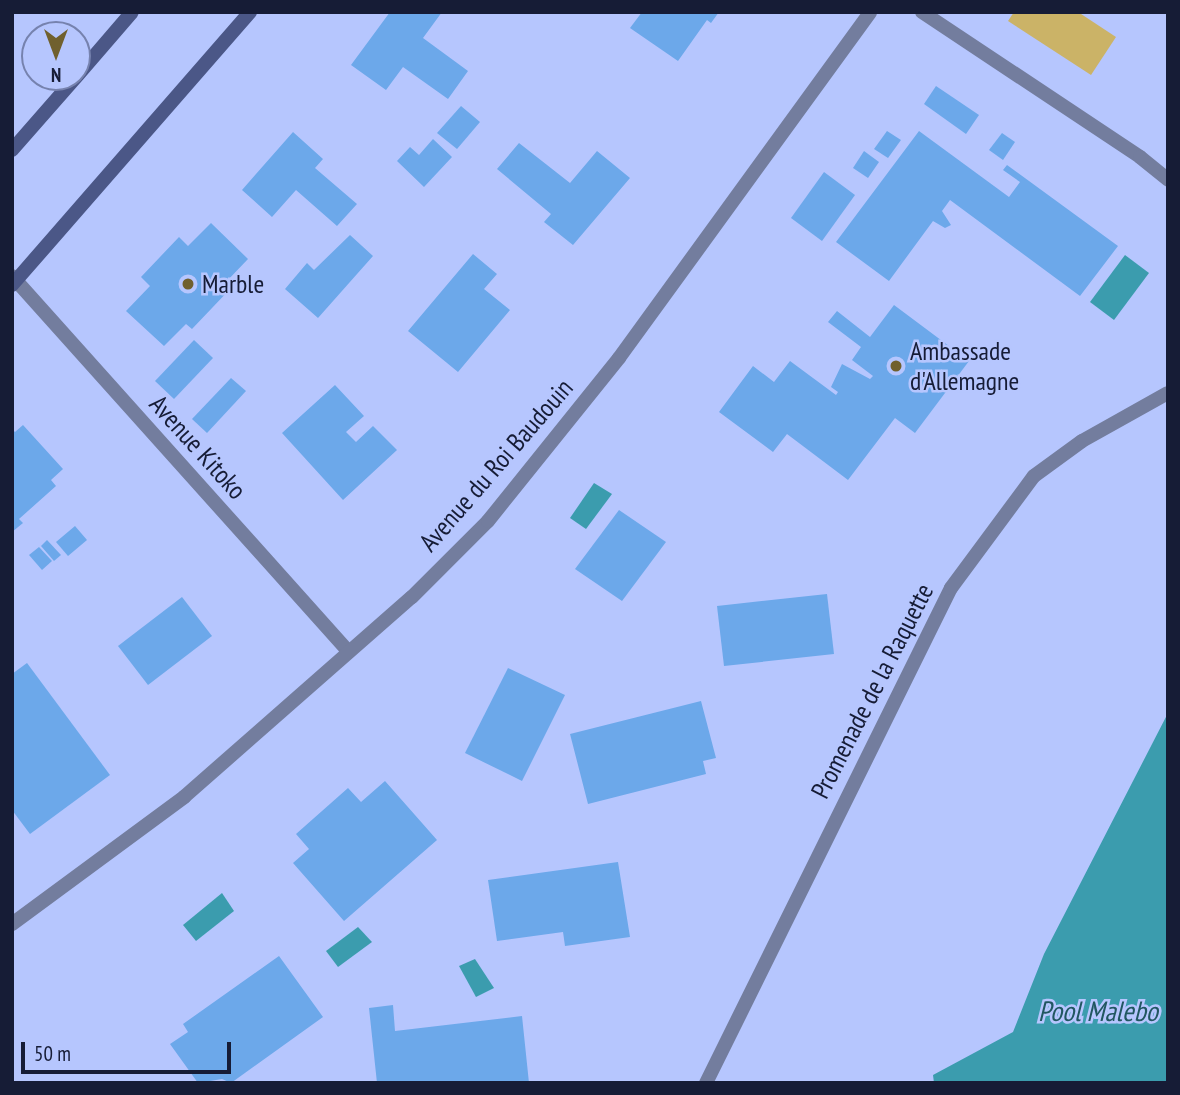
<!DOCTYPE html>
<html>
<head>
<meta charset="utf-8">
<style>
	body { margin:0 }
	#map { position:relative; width:1180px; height:1095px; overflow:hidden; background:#b6c6fe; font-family:"PT Sans Narrow",sans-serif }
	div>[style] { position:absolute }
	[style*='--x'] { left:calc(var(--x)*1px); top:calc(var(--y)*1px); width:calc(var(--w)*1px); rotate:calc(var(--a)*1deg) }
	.green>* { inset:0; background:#cbb367 }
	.water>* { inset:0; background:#3b9cae }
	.building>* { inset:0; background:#6ca8ea }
	.street>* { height:14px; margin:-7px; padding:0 7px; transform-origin:7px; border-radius:7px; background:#737d9e }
	.secondary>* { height:14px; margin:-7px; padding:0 7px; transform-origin:7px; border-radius:7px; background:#4b5787 }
	.dots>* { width:19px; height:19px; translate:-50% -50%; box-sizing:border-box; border:4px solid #b6c6fe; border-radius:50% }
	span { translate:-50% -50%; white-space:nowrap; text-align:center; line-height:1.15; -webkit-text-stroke:5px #b6c6fe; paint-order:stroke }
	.poi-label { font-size:26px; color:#161c36 }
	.left { translate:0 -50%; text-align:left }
	.street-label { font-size:26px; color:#161c36 }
	.water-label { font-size:28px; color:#215761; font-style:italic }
	.frame { position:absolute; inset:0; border:14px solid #161c36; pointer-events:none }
	.north { position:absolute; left:21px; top:21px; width:70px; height:70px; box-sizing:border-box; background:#b6c6fe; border:2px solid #7682ae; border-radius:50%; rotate:180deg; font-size:19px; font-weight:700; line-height:28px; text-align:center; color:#161c36 }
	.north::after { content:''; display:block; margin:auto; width:24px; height:32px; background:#70602e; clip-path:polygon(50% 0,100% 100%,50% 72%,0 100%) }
	.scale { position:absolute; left:21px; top:1042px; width:210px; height:32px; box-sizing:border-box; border:4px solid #161c36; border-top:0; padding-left:9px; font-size:21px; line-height:24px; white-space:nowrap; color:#161c36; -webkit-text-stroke:5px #b6c6fe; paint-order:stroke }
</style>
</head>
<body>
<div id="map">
	<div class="green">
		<i style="clip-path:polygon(1014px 12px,1078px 12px,1116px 37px,1091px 75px,1008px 21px)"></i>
	</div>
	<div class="water">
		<i style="clip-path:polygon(1125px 255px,1149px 273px,1114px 320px,1090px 302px)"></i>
		<i style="clip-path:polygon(594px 483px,612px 494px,586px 529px,570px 518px)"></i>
		<i style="clip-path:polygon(1168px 713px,1168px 1083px,934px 1083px,933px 1075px,1013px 1032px,1044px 954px)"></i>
		<i style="clip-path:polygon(222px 893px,234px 911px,196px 941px,183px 925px)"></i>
		<i style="clip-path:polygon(358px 927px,372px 942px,338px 967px,326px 951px)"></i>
		<i style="clip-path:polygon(475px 959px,494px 988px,476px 997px,459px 966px)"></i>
	</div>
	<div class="building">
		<i style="clip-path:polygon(390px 12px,442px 12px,423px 38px,468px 71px,448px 99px,403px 67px,386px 90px,351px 65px)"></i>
		<i style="clip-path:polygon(642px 12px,719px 12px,711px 23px,707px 20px,678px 61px,630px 28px)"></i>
		<i style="clip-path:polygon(936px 86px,979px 115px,966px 134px,924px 104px)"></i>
		<i style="clip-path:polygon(461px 106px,480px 122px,457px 149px,437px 133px)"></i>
		<i style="clip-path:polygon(887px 131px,901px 140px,888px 158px,874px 149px)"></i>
		<i style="clip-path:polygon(919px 131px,1009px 197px,1020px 182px,1003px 170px,1007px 165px,1118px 246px,1080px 296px,950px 200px,942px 211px,951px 225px,945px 228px,933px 221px,889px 281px,836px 242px)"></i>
		<i style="clip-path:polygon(293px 132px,323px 159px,315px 168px,357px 204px,337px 226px,296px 190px,272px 217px,242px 190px)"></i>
		<i style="clip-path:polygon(1002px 133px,1015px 142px,1003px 160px,989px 150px)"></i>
		<i style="clip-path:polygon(433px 139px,452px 157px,424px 187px,397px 161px,410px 147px,419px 155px)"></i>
		<i style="clip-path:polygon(519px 143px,570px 183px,597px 151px,630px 178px,573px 245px,544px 222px,551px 214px,497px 169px)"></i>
		<i style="clip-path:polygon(864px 151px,879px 162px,868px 178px,853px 168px)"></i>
		<i style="clip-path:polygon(824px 172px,855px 195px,822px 241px,791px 218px)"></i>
		<i style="clip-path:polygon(211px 223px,248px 259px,226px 282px,232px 287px,192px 329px,186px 324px,164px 346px,126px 311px,150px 286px,141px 277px,179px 237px,188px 246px)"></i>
		<i style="clip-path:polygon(350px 235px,373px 256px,318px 318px,285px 289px,307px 263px,314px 270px)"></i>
		<i style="clip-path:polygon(473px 254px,497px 274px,484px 289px,510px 310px,458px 372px,408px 331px)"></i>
		<i style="clip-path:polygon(894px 305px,969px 361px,915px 433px,895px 418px,848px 480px,787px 434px,773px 452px,719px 412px,753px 366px,774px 382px,790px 361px,836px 395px,838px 392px,831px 387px,842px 364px,870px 379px,873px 376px,852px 360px,861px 347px,828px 322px,837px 311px,870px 337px)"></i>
		<i style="clip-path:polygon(194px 340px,213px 358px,174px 399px,155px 381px)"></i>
		<i style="clip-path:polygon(231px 378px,246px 391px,207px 433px,192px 419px)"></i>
		<i style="clip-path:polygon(335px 385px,364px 416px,346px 432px,356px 442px,373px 426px,397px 450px,343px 500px,282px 433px)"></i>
		<i style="clip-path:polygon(23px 425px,63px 469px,51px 480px,56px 486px,19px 519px,23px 523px,12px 532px,12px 429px,15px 432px)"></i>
		<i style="clip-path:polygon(619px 510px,666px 542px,622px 601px,575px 569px)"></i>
		<i style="clip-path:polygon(75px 526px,87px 540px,68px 556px,56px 542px)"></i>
		<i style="clip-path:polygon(47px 540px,61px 555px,54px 561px,41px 546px)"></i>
		<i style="clip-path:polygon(39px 547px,52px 561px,42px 570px,29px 555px)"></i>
		<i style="clip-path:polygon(827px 594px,834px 654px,724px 666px,717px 606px)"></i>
		<i style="clip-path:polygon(182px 597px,212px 636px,148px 685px,118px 646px)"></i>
		<i style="clip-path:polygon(27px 663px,110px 775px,30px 834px,12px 810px,12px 674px)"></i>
		<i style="clip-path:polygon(508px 668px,565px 695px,522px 781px,465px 753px)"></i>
		<i style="clip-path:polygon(701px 701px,716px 758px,703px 761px,706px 774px,588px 804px,570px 734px)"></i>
		<i style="clip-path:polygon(385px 781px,437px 840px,344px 921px,293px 863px,309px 849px,296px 834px,348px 788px,361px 802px)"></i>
		<i style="clip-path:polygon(618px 862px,630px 937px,565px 946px,563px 932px,497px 941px,488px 880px)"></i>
		<i style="clip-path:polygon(279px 956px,323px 1017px,231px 1083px,222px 1079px,198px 1083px,170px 1044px,188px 1032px,183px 1024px)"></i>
		<i style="clip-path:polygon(393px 1005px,395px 1031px,522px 1016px,529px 1083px,377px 1083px,369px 1008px)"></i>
	</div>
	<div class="street">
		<i style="--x:922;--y:12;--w:262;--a:33.6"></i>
		<i style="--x:1140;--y:157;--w:36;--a:39"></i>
		<i style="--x:12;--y:276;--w:504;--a:48.14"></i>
		<i style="--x:12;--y:924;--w:214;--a:-36.4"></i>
		<i style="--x:184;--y:797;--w:303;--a:-41.3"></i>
		<i style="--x:412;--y:597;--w:107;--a:-45"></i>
		<i style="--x:488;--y:521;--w:209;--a:-51.2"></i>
		<i style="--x:619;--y:358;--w:427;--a:-54"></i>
		<i style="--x:706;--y:1083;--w:552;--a:-63.67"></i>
		<i style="--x:951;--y:588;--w:139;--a:-53.5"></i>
		<i style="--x:1034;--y:476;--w:59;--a:-36.1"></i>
		<i style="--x:1082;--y:441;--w:98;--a:-29.2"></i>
	</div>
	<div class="secondary">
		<i style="--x:77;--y:76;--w:84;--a:-49.3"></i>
		<i style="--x:12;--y:150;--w:97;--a:-48.8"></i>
		<i style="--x:12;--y:285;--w:362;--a:-48.9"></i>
	</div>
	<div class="dots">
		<i style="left:188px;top:284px;background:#70602e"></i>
		<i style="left:896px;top:366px;background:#70602e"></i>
	</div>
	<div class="poi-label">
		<span class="left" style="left:202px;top:284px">Marble</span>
		<span class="left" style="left:910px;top:366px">Ambassade<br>d'Allemagne</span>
	</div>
	<div class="street-label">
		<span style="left:198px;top:447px;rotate:48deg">Avenue Kitoko</span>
		<span style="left:496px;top:465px;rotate:-49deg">Avenue du Roi Baudouin</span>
		<span style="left:872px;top:691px;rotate:-63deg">Promenade de la Raquette</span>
	</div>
	<div class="water-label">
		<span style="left:1098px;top:1011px">Pool Malebo</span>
	</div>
	<div class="frame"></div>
	<div class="north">N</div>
	<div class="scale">50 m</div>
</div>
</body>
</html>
